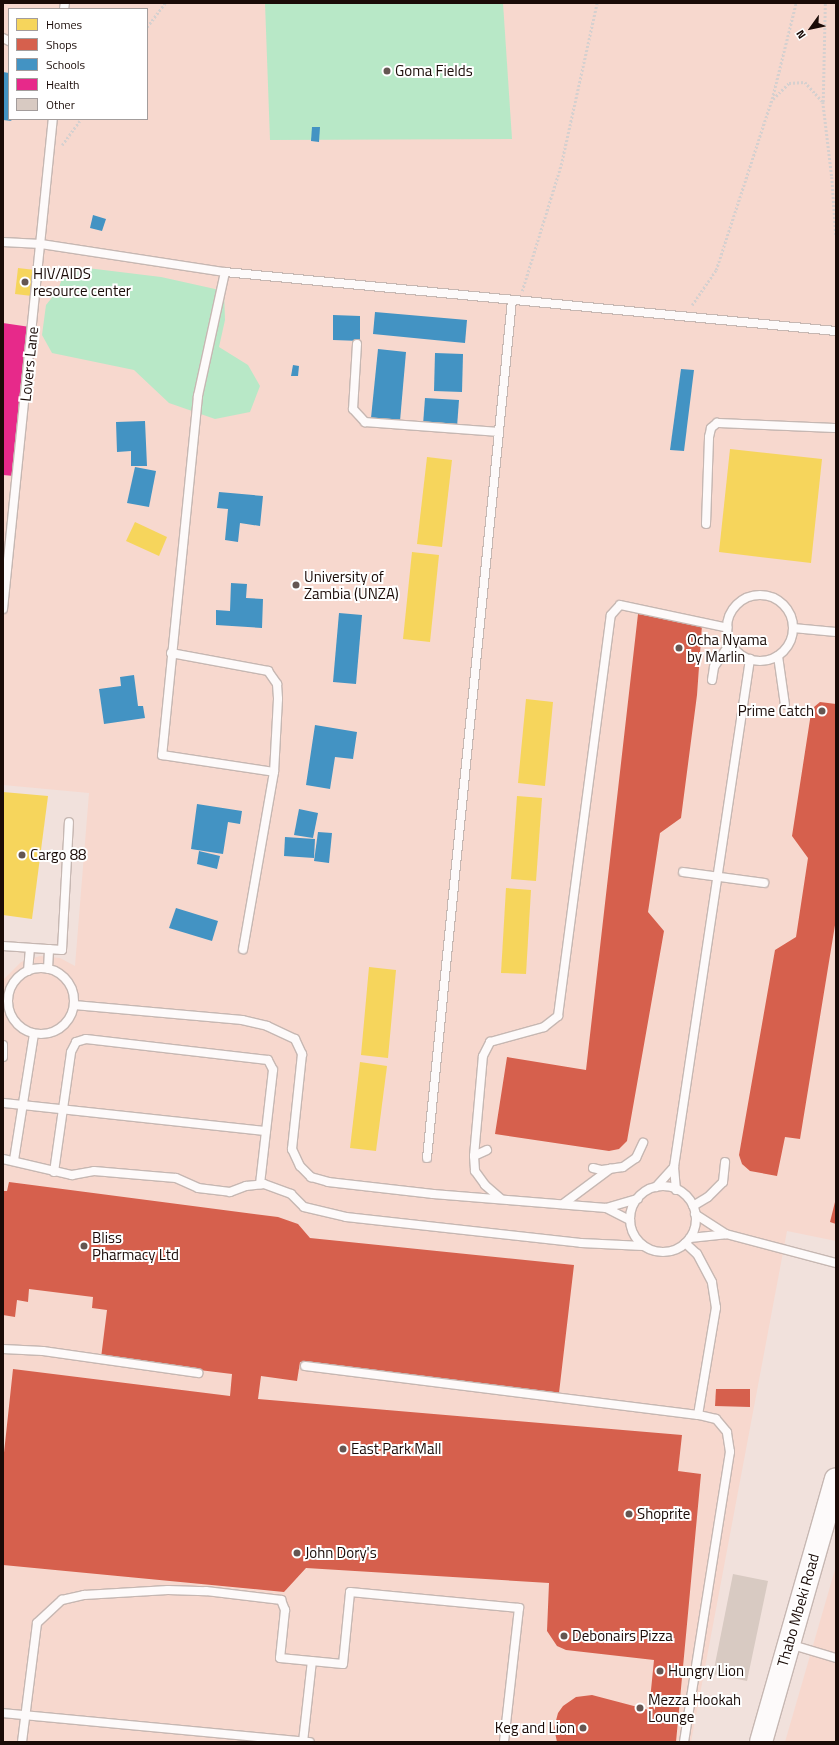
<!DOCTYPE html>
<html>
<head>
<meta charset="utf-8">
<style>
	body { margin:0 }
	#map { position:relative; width:839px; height:1745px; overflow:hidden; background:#f1e1dc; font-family:"Titillium Web",sans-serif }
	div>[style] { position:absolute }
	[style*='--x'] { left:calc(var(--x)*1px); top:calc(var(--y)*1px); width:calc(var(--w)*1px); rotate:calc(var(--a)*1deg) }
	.built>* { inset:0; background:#f7d8ce }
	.green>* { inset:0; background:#b8e8c7 }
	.homes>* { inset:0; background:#f6d55c }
	.shops>* { inset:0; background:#d6604d }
	.schools>* { inset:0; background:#4393c3 }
	.health>* { inset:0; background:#e7298a }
	.building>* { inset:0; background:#d8cac2 }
	.path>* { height:2.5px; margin-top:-1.25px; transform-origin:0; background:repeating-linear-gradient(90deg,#d5d0cf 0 2px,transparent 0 4px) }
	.roads { filter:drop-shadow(1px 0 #c6b7b2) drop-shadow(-1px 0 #c6b7b2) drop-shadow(0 1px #c6b7b2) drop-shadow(0 -1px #c6b7b2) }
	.service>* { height:8px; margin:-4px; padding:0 4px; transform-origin:4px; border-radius:4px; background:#fdfafa }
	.service>.ring { margin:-4px; padding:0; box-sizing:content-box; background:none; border:8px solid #fdfafa; border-radius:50% }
	.secondary>* { height:22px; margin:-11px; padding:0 11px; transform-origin:11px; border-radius:11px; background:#fdfafa }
	.dots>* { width:11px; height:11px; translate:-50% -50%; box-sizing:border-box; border:2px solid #fff; border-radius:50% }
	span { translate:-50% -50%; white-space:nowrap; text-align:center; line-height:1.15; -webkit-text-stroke:4px #fff; paint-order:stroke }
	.poi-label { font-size:15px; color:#1a0b07 }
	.left { translate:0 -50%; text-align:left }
	.right { translate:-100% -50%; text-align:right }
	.street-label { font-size:15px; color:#1a0b07 }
	.frame { position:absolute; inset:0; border:4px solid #1a0b07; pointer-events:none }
	.legend { position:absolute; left:8px; top:8px; width:140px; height:112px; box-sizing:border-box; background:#fff; border:1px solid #a39d9c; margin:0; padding:5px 7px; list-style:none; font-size:12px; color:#1a0b07 }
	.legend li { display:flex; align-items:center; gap:8px; height:20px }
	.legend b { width:20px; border:1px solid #a39d9c }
	.north { position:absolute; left:791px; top:8px; width:40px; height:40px; -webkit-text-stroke:3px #fff; paint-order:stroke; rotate:237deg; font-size:11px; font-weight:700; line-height:16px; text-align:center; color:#1a0b07 }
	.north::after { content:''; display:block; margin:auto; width:14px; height:18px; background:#1a0b07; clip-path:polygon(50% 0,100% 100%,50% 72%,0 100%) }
</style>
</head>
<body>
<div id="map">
	<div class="built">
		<i style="clip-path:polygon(evenodd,3px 3px,836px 3px,836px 1241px,787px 1231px,691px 1742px,3px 1742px,3px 980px,21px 962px,40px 956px,60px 958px,75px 966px,89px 793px,3px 785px,3px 3px,9px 9px,147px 9px,147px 119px,9px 119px,9px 9px)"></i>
		<i style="clip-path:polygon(836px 1566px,836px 1742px,785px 1742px)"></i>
	</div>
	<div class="green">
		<i style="clip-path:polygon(265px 3px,503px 3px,512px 139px,270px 140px)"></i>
		<i style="clip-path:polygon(79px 267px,161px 277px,224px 291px,225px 320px,219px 347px,248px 365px,260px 386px,250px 412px,215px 419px,169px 403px,134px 370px,52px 353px,42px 335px,46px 305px,58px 290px,64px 273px)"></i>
	</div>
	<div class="homes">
		<i style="clip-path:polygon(18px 268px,35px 270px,32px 296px,15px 294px)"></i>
		<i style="clip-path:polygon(730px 449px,822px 459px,811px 563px,719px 552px)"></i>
		<i style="clip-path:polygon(427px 457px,452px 460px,442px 547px,417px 544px)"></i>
		<i style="clip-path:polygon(135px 522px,167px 537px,159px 556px,126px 541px)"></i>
		<i style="clip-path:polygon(412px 552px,439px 555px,430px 642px,403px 639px)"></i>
		<i style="clip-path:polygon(526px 699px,553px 702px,545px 786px,518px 783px)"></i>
		<i style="clip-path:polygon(3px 792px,48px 796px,32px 919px,3px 915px)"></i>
		<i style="clip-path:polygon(517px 796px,542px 798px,536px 881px,511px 879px)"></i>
		<i style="clip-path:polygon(506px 888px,531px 890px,526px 974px,501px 973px)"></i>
		<i style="clip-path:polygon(369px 967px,396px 970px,388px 1058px,361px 1055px)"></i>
		<i style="clip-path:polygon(360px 1062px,387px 1066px,376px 1151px,350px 1148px)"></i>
	</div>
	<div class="shops">
		<i style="clip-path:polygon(638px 614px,702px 625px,697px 695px,681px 818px,660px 833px,648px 912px,664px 931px,627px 1141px,619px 1149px,609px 1151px,495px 1134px,507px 1057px,586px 1070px)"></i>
		<i style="clip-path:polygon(820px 702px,836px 704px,836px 919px,800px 1139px,785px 1137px,777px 1176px,750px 1171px,742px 1164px,739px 1155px,775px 950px,796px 937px,808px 858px,792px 836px,811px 713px,814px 707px)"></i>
		<i style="clip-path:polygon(9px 1182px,278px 1217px,298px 1224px,310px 1238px,574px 1265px,559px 1393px,300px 1362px,297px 1381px,261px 1376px,258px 1399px,682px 1435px,678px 1471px,701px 1474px,676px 1742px,557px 1742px,554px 1728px,558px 1713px,563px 1706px,576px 1697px,592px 1695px,649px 1710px,654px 1660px,566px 1650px,557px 1646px,547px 1631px,549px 1583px,306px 1568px,284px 1592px,3px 1565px,3px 1462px,13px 1369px,230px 1396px,232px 1374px,101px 1358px,107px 1310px,92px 1308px,93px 1297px,29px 1289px,28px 1302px,17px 1300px,15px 1317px,3px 1315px,3px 1191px,7px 1191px)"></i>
		<i style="clip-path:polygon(835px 1202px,836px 1202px,836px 1224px,830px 1222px)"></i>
		<i style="clip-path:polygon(716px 1389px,750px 1389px,750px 1407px,715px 1406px)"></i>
	</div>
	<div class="schools">
		<i style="clip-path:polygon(3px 72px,9px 73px,9px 119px,12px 121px,3px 120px)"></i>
		<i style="clip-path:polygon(312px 127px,320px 127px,319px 142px,311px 141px)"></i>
		<i style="clip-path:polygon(93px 215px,106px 219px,102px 231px,90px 228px)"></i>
		<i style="clip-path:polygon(375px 312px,467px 320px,465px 343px,373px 334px)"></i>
		<i style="clip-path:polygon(333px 315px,360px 316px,360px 341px,333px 340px)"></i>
		<i style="clip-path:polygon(378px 349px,406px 352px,400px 421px,371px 418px)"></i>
		<i style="clip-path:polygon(435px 353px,463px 354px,462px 392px,434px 391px)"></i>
		<i style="clip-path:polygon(293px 365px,299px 366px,298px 376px,291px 376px)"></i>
		<i style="clip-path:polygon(681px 369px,694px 370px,684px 451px,670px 450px)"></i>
		<i style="clip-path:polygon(425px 398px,459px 400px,457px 427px,423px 425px)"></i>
		<i style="clip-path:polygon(145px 421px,147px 466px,131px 466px,131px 451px,117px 452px,116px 422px)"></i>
		<i style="clip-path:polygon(135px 467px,156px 471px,149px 507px,127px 503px)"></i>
		<i style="clip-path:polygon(219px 492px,263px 496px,260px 526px,240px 523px,238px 542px,225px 540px,228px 509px,217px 508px)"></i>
		<i style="clip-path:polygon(231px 583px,247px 584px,246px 598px,263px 599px,262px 628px,216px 625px,216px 610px,230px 611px)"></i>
		<i style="clip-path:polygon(339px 613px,362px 615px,356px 684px,333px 682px)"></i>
		<i style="clip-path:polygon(134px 675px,138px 706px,143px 706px,145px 718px,104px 724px,99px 689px,121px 686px,120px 677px)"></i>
		<i style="clip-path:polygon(315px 725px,357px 732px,353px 759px,335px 757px,330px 789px,306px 785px)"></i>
		<i style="clip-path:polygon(197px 804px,242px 811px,240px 824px,228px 822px,223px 854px,191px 849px)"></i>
		<i style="clip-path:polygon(299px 809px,318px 813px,313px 838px,294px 835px)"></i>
		<i style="clip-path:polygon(318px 832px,332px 833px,329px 863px,314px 861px)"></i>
		<i style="clip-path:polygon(285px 837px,315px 839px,314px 858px,284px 856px)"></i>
		<i style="clip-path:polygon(199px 851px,220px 856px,217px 869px,197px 864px)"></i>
		<i style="clip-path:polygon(176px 908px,218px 921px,212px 941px,169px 928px)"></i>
	</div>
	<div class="health">
		<i style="clip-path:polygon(3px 323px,30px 327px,14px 476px,3px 475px)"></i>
	</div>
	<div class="building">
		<i style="clip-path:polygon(733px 1574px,768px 1581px,747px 1681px,713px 1674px)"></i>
	</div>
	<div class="path">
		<i style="--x:147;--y:27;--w:30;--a:-53"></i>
		<i style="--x:773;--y:99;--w:23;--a:-45"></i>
		<i style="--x:789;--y:83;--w:16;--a:-4"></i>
		<i style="--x:805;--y:82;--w:27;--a:48"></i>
		<i style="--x:823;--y:102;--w:76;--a:83.2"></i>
		<i style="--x:832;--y:177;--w:59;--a:86.1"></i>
		<i style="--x:823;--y:102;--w:99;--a:-88.8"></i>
		<i style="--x:62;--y:145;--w:32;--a:-54"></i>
		<i style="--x:522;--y:291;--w:132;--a:-72.8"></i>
		<i style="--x:561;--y:165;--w:166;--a:-77.5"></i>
		<i style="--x:692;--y:305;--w:42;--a:-55.6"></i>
		<i style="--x:716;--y:270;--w:180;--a:-71.9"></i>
		<i style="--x:772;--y:99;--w:99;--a:-76"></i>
	</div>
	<div class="roads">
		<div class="service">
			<i style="--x:64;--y:9;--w:6;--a:-81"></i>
			<i style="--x:3;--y:38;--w:7;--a:27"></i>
			<i style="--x:3;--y:242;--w:38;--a:3"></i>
			<i style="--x:41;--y:244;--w:186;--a:8.7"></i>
			<i style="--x:225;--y:272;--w:614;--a:5.52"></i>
			<i style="--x:225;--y:272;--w:127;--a:102.3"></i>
			<i style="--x:198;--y:396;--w:361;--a:95.7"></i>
			<i style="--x:162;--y:755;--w:113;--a:8.6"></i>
			<i style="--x:357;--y:344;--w:65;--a:93.5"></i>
			<i style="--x:353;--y:409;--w:18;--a:47"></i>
			<i style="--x:365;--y:422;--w:134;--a:4.3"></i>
			<i style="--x:706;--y:524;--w:87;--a:-88"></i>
			<i style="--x:709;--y:437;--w:9;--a:-77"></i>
			<i style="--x:711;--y:428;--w:8;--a:-40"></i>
			<i style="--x:717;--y:423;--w:119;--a:2.4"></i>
			<i class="ring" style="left:727px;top:595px;width:58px;height:58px"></i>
			<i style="--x:3;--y:609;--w:493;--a:-84.2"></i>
			<i style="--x:793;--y:628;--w:43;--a:5.3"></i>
			<i style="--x:171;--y:653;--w:99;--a:10.5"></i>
			<i style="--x:268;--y:671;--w:16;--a:55"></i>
			<i style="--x:277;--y:684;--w:15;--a:86"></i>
			<i style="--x:278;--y:699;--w:73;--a:93.1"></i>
			<i style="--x:274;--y:772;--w:180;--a:99.9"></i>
			<i style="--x:778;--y:656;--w:49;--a:81.9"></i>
			<i style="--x:712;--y:680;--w:13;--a:-81"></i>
			<i style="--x:714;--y:667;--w:30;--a:-56"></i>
			<i style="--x:683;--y:872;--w:82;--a:7.7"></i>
			<i style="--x:3;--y:946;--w:59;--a:3.9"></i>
			<i style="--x:62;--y:950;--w:128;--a:-86.9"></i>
			<i class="ring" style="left:8px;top:968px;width:58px;height:58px"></i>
			<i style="--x:48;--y:969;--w:20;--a:-87"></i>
			<i style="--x:28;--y:971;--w:23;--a:-85"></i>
			<i style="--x:74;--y:1005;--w:169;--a:5.1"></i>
			<i style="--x:242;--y:1020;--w:26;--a:13"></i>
			<i style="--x:267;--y:1026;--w:31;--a:25"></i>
			<i style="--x:295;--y:1039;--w:17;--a:65"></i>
			<i style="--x:302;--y:1054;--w:96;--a:96"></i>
			<i style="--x:292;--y:1149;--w:19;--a:65"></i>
			<i style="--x:300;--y:1166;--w:16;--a:45"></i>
			<i style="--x:311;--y:1177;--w:18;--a:16"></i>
			<i style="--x:328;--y:1182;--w:106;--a:6.5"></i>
			<i style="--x:433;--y:1194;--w:174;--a:4.6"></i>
			<i style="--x:606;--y:1208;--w:33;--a:-16"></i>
			<i style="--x:3;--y:1045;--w:12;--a:90"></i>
			<i style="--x:3;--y:1103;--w:264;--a:6.1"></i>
			<i style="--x:487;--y:1150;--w:14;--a:155"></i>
			<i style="--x:474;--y:1156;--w:15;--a:86"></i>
			<i style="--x:475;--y:1171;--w:17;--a:54"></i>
			<i style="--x:485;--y:1185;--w:21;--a:41"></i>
			<i style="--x:474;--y:1156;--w:100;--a:-84.9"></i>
			<i style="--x:483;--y:1056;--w:16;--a:-63"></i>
			<i style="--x:490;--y:1042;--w:56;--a:-15.5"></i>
			<i style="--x:544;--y:1027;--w:18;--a:-38"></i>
			<i style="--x:558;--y:1016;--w:404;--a:-82.5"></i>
			<i style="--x:611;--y:615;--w:13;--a:-48"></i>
			<i style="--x:620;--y:605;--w:110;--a:12"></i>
			<i style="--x:427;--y:1158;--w:862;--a:-84.34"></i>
			<i style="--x:3;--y:1159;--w:71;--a:13.1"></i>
			<i style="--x:72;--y:1175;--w:22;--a:-10"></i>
			<i style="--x:94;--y:1171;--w:82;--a:4.9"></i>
			<i style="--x:176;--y:1178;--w:24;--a:24"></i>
			<i style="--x:198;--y:1188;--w:32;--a:7"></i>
			<i style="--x:230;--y:1192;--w:17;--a:-21"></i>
			<i style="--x:246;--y:1186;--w:18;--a:-6"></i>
			<i style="--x:264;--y:1184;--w:29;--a:20"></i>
			<i style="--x:291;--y:1194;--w:18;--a:45"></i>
			<i style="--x:304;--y:1207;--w:43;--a:13.4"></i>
			<i style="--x:346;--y:1217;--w:236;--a:6.3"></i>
			<i style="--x:581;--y:1243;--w:62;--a:2.8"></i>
			<i style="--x:14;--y:1160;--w:128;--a:-81"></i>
			<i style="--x:593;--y:1168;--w:9;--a:13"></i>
			<i style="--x:602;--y:1170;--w:21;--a:-8"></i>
			<i style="--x:623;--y:1167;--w:16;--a:-35"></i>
			<i style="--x:636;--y:1158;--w:17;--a:-65"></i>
			<i style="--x:54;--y:1172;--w:121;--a:-81.9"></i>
			<i style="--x:71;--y:1052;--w:11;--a:-63"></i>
			<i style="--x:76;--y:1042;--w:10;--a:-17"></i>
			<i style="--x:86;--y:1039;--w:183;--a:6.6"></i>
			<i style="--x:268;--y:1060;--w:11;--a:63"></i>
			<i style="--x:273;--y:1070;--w:115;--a:96.5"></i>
			<i class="ring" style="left:630px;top:1186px;width:58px;height:58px"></i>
			<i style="--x:656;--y:1187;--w:27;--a:-48"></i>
			<i style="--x:676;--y:1190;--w:23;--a:-95"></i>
			<i style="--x:674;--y:1167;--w:514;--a:-81.49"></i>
			<i style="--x:563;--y:1204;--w:59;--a:-36.7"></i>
			<i style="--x:693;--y:1206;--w:17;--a:-31"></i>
			<i style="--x:708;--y:1197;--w:21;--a:-45"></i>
			<i style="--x:723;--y:1182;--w:20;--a:-84"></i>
			<i style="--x:606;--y:1208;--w:27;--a:27"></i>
			<i style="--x:695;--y:1214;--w:37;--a:33"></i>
			<i style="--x:726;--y:1234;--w:114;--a:14.8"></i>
			<i style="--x:690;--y:1238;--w:36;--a:-6"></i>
			<i style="--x:3;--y:1349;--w:40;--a:2.9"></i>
			<i style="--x:43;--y:1351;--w:157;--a:8.1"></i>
			<i style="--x:305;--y:1366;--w:396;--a:7.1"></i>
			<i style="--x:698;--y:1415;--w:109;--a:-80.5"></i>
			<i style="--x:716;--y:1308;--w:26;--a:-99"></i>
			<i style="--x:712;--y:1282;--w:32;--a:-118"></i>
			<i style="--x:697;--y:1254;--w:16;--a:-137"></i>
			<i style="--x:789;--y:1644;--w:49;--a:16.6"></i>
			<i style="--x:3;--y:1713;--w:308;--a:5.4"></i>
			<i style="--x:22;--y:1742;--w:120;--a:-82.8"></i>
			<i style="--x:37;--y:1623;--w:34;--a:-43"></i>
			<i style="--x:62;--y:1600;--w:23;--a:-13"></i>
			<i style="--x:84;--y:1595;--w:84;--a:-3.4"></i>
			<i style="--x:168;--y:1590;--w:38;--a:2"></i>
			<i style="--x:206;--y:1591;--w:76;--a:6.8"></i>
			<i style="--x:281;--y:1600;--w:11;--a:68"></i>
			<i style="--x:285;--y:1610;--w:48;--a:95.9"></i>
			<i style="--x:280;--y:1658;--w:63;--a:5.4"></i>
			<i style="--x:343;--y:1664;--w:72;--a:-84.4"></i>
			<i style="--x:350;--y:1592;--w:170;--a:5.4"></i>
			<i style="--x:519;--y:1608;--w:135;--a:96.4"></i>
			<i style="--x:303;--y:1742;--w:81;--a:-83.7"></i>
			<i style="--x:684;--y:1742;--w:294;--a:-81"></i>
			<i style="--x:730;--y:1452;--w:20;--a:-99"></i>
			<i style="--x:727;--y:1432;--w:17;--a:-130"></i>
			<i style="--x:716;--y:1419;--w:18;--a:-167"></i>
		</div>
		<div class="secondary">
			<i style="--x:761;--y:1742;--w:273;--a:-74.1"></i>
		</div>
	</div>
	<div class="dots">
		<i style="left:387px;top:71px;background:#655652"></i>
		<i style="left:25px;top:282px;background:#655652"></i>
		<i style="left:296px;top:585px;background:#655652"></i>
		<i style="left:679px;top:648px;background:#655652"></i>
		<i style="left:822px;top:711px;background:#655652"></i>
		<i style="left:22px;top:855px;background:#655652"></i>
		<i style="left:84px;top:1246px;background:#655652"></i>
		<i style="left:343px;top:1449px;background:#655652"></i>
		<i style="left:629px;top:1514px;background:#655652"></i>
		<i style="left:297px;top:1553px;background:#655652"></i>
		<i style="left:564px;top:1636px;background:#655652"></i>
		<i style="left:660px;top:1671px;background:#655652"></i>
		<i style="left:640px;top:1708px;background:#655652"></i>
		<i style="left:583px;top:1728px;background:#655652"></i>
	</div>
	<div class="poi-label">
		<span class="left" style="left:395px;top:71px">Goma Fields</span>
		<span class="left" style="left:33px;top:282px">HIV/AIDS<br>resource center</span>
		<span class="left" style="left:304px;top:585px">University of<br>Zambia (UNZA)</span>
		<span class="left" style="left:687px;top:648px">Ocha Nyama<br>by Marlin</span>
		<span class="right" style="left:814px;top:711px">Prime Catch</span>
		<span class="left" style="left:30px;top:855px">Cargo 88</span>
		<span class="left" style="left:92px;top:1246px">Bliss<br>Pharmacy Ltd</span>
		<span class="left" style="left:351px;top:1449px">East Park Mall</span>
		<span class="left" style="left:637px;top:1514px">Shoprite</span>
		<span class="left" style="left:305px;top:1553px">John Dory's</span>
		<span class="left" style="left:572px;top:1636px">Debonairs Pizza</span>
		<span class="left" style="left:668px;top:1671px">Hungry Lion</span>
		<span class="left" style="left:648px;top:1708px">Mezza Hookah<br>Lounge</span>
		<span class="right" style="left:575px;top:1728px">Keg and Lion</span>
	</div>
	<div class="street-label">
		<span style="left:29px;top:364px;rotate:-84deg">Lovers Lane</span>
		<span style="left:798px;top:1610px;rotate:-74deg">Thabo Mbeki Road</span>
	</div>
	<div class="frame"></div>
	<ul class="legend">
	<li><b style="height:11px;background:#f6d55c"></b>Homes</li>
	<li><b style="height:11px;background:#d6604d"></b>Shops</li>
	<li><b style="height:11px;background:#4393c3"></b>Schools</li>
	<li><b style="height:11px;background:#e7298a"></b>Health</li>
	<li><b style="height:11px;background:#d8cac2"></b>Other</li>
	</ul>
	<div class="north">N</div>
</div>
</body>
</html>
